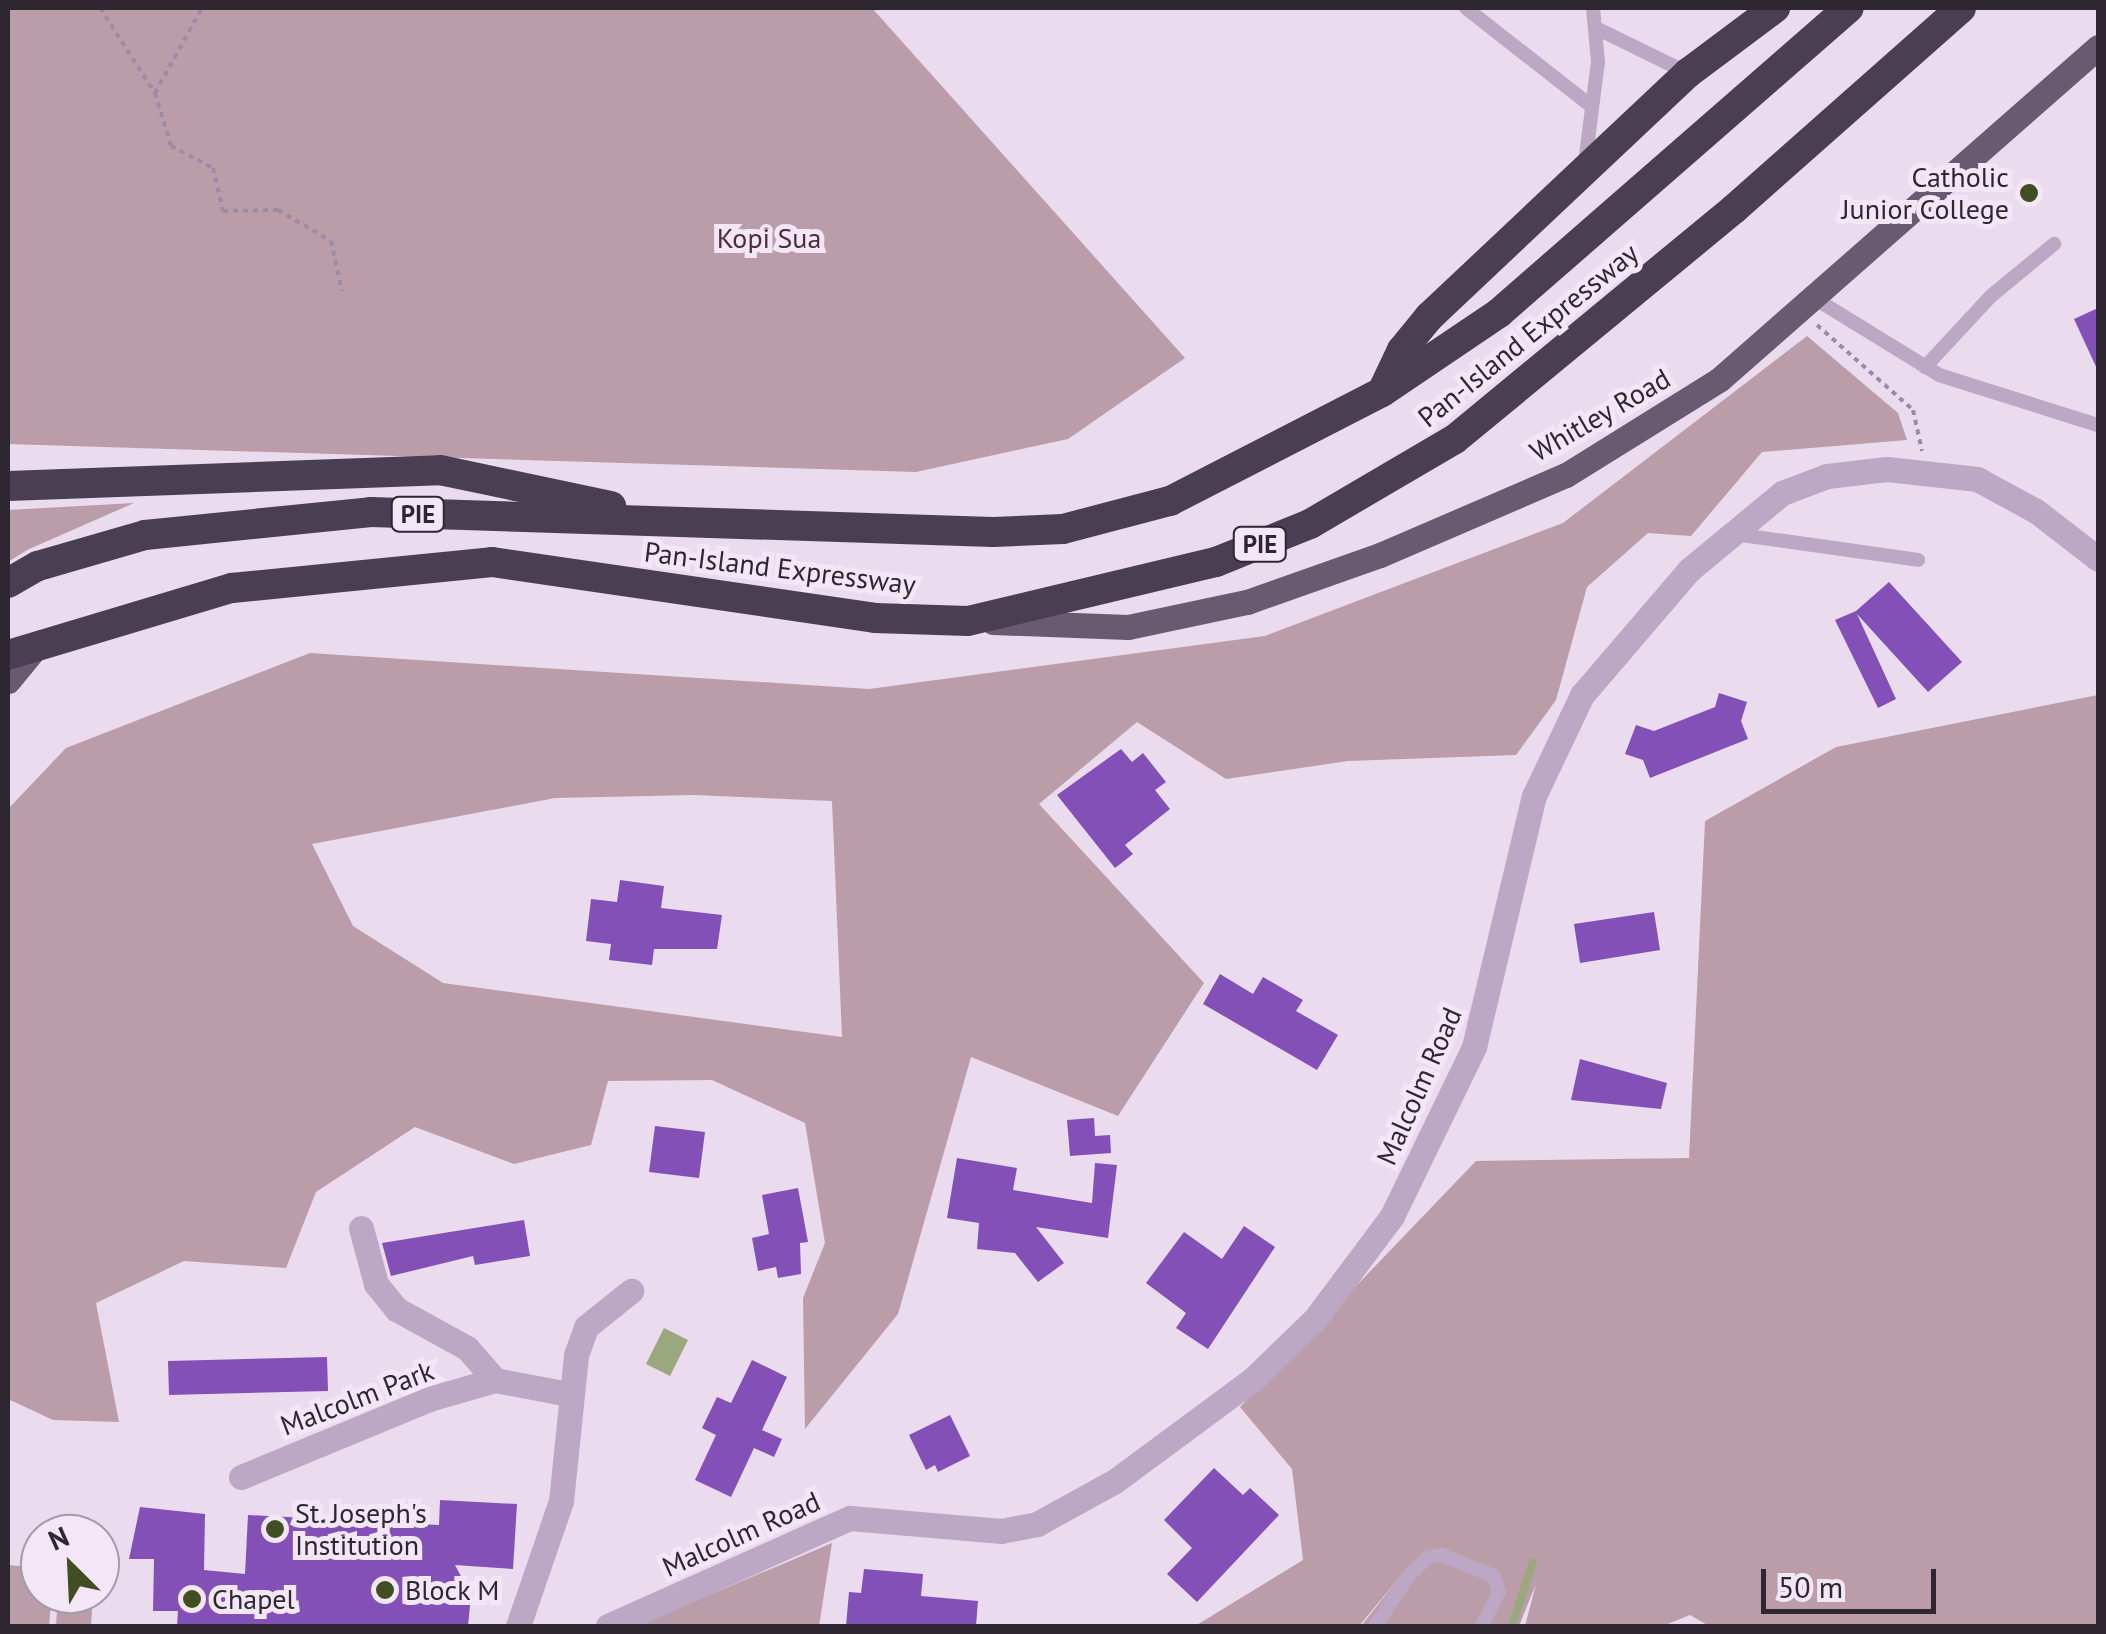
<!DOCTYPE html>
<html>
<head>
<meta charset="utf-8">
<style>
	body { margin:0 }
	#map { position:relative; width:2106px; height:1634px; overflow:hidden; background:#eadbee; font-family:"PT Sans",sans-serif }
	div>[style] { position:absolute }
	[style*='--x'] { left:calc(var(--x)*1px); top:calc(var(--y)*1px); width:calc(var(--w)*1px); rotate:calc(var(--a)*1deg) }
	.green>* { inset:0; background:#bb9da9 }
	.water>* { inset:0; background:#9ba77d }
	.stream>* { height:8px; margin:-4px; padding:0 4px; transform-origin:4px; border-radius:4px; background:#9ba77d }
	.building>* { inset:0; background:#8350b7 }
	.path>* { height:4px; margin-top:-2px; transform-origin:0; background:repeating-linear-gradient(90deg,#9d8aa6 0 5px,transparent 0 10px) }
	.lane>* { height:14px; margin:-7px; padding:0 7px; transform-origin:7px; border-radius:7px; background:#bca8c4 }
	.street>* { height:25px; margin:-12.5px; padding:0 12.5px; transform-origin:12.5px; border-radius:12.5px; background:#bca8c4 }
	.primary>* { height:25px; margin:-12.5px; padding:0 12.5px; transform-origin:12.5px; border-radius:12.5px; background:#695a72 }
	.highway>* { height:30px; margin:-15px; padding:0 15px; transform-origin:15px; border-radius:15px; background:#4a3f52 }
	.dots>* { width:28px; height:28px; translate:-50% -50%; box-sizing:border-box; border:5px solid #f3e6f6; border-radius:50% }
	span { translate:-50% -50%; white-space:nowrap; text-align:center; line-height:1.15; -webkit-text-stroke:10px #f3e6f6; paint-order:stroke }
	.shield-label span { padding:2px 8px; background:#f3e6f6; border:2px solid; border-radius:8px; -webkit-text-stroke-width:0 }
	.shield-label { font-size:25px; color:#2e2732; font-weight:700 }
	.poi-label { font-size:28px; color:#2e2732 }
	.right { translate:-100% -50%; text-align:right }
	.left { translate:0 -50%; text-align:left }
	.park-label { font-size:28px; color:#4d2e3a }
	.street-label { font-size:28px; color:#2e2732 }
	.frame { position:absolute; inset:0; border:10px solid #2e2732; pointer-events:none }
	.north { position:absolute; left:20px; top:1514px; width:100px; height:100px; box-sizing:border-box; background:#f3e6f6; border:2px solid #a49aa8; border-radius:50%; rotate:336deg; font-size:28px; font-weight:700; line-height:40px; text-align:center; color:#2e2732 }
	.north::after { content:''; display:block; margin:auto; width:35px; height:45px; background:#404e22; clip-path:polygon(50% 0,100% 100%,50% 72%,0 100%) }
	.scale { position:absolute; left:1761px; top:1569px; width:175px; height:45px; box-sizing:border-box; border:5px solid #2e2732; border-top:0; padding-left:12px; font-size:30px; line-height:35px; white-space:nowrap; color:#2e2732; -webkit-text-stroke:8px #f3e6f6; paint-order:stroke }
</style>
</head>
<body>
<div id="map">
	<div class="green">
		<i style="clip-path:polygon(8px 8px,872px 8px,1185px 358px,1068px 439px,916px 472px,8px 444px)"></i>
		<i style="clip-path:polygon(evenodd,1807px 336px,1898px 413px,1907px 440px,1762px 452px,1691px 536px,1648px 533px,1587px 587px,1556px 700px,1516px 755px,1348px 761px,1226px 779px,1137px 722px,1039px 804px,1204px 983px,1118px 1116px,971px 1057px,898px 1314px,805px 1429px,803px 1298px,825px 1243px,805px 1123px,712px 1080px,608px 1081px,591px 1145px,514px 1164px,415px 1127px,316px 1192px,286px 1268px,184px 1261px,96px 1303px,119px 1422px,53px 1420px,8px 1399px,8px 809px,66px 748px,310px 653px,869px 689px,1265px 636px,1563px 523px,1807px 336px,695px 795px,832px 801px,842px 1037px,443px 983px,353px 926px,312px 844px,555px 798px,695px 795px)"></i>
		<i style="clip-path:polygon(134px 503px,27px 550px,8px 562px,8px 510px)"></i>
		<i style="clip-path:polygon(2098px 695px,2098px 1626px,1709px 1626px,1690px 1615px,1663px 1626px,1525px 1626px,1536px 1584px,1519px 1626px,1361px 1626px,1405px 1571px,1359px 1626px,1195px 1626px,1303px 1560px,1292px 1469px,1240px 1407px,1476px 1161px,1689px 1158px,1705px 821px,1836px 747px)"></i>
		<i style="clip-path:polygon(832px 1543px,819px 1626px,636px 1626px)"></i>
		<i style="clip-path:polygon(8px 1565px,40px 1568px,40px 1594px,52px 1594px,49px 1626px,8px 1626px)"></i>
		<i style="clip-path:polygon(58px 1594px,93px 1594px,91px 1626px,56px 1626px)"></i>
	</div>
	<div class="water">
		<i style="clip-path:polygon(664px 1328px,688px 1340px,670px 1376px,646px 1364px)"></i>
	</div>
	<div class="stream">
		<i style="--x:1512;--y:1626;--w:67;--a:-71.8"></i>
	</div>
	<div class="building">
		<i style="clip-path:polygon(2098px 308px,2098px 371px,2074px 319px)"></i>
		<i style="clip-path:polygon(1889px 582px,1962px 662px,1928px 692px,1857px 614px,1896px 699px,1878px 708px,1835px 620px,1856px 611px)"></i>
		<i style="clip-path:polygon(1719px 693px,1747px 702px,1741px 721px,1748px 739px,1650px 778px,1643px 760px,1625px 754px,1636px 725px,1654px 731px,1715px 707px)"></i>
		<i style="clip-path:polygon(1121px 749px,1132px 762px,1143px 753px,1166px 782px,1155px 790px,1170px 809px,1125px 845px,1133px 854px,1115px 868px,1057px 795px)"></i>
		<i style="clip-path:polygon(620px 880px,664px 886px,661px 908px,722px 915px,717px 949px,654px 949px,652px 965px,609px 960px,611px 944px,586px 941px,591px 899px,617px 902px)"></i>
		<i style="clip-path:polygon(1654px 912px,1660px 950px,1580px 963px,1574px 924px)"></i>
		<i style="clip-path:polygon(1220px 974px,1253px 994px,1263px 977px,1303px 1000px,1296px 1011px,1338px 1035px,1317px 1070px,1203px 1004px)"></i>
		<i style="clip-path:polygon(1580px 1059px,1667px 1083px,1661px 1109px,1571px 1100px)"></i>
		<i style="clip-path:polygon(1094px 1118px,1095px 1136px,1110px 1135px,1111px 1153px,1070px 1156px,1067px 1120px)"></i>
		<i style="clip-path:polygon(655px 1126px,705px 1132px,699px 1178px,649px 1172px)"></i>
		<i style="clip-path:polygon(957px 1158px,1017px 1168px,1013px 1190px,1092px 1203px,1095px 1163px,1117px 1165px,1108px 1238px,1036px 1227px,1064px 1263px,1038px 1282px,1015px 1253px,977px 1249px,979px 1223px,947px 1218px)"></i>
		<i style="clip-path:polygon(798px 1188px,808px 1242px,800px 1243px,801px 1274px,778px 1278px,776px 1267px,758px 1271px,752px 1238px,769px 1234px,762px 1195px)"></i>
		<i style="clip-path:polygon(524px 1220px,530px 1256px,475px 1265px,473px 1256px,391px 1276px,382px 1243px)"></i>
		<i style="clip-path:polygon(1244px 1226px,1275px 1247px,1208px 1349px,1176px 1328px,1186px 1313px,1146px 1283px,1184px 1232px,1222px 1259px)"></i>
		<i style="clip-path:polygon(327px 1357px,328px 1391px,169px 1395px,168px 1361px)"></i>
		<i style="clip-path:polygon(752px 1360px,787px 1377px,762px 1430px,782px 1439px,774px 1457px,754px 1448px,731px 1497px,695px 1480px,716px 1435px,702px 1428px,717px 1397px,731px 1403px)"></i>
		<i style="clip-path:polygon(950px 1415px,970px 1456px,938px 1472px,935px 1465px,926px 1470px,909px 1435px)"></i>
		<i style="clip-path:polygon(1214px 1468px,1243px 1495px,1250px 1488px,1279px 1515px,1197px 1602px,1167px 1574px,1192px 1548px,1164px 1520px)"></i>
		<i style="clip-path:polygon(440px 1500px,517px 1504px,513px 1569px,455px 1565px,471px 1595px,468px 1626px,177px 1626px,178px 1611px,153px 1611px,154px 1559px,129px 1559px,140px 1507px,205px 1514px,204px 1570px,245px 1574px,248px 1515px,439px 1525px)"></i>
		<i style="clip-path:polygon(864px 1569px,923px 1574px,921px 1596px,978px 1601px,976px 1626px,846px 1626px,849px 1592px,861px 1593px)"></i>
	</div>
	<div class="path">
		<i style="--x:100;--y:8;--w:101;--a:57.1"></i>
		<i style="--x:155;--y:93;--w:55;--a:73.2"></i>
		<i style="--x:171;--y:146;--w:47;--a:27.6"></i>
		<i style="--x:213;--y:168;--w:44;--a:76.9"></i>
		<i style="--x:223;--y:211;--w:55;--a:-1"></i>
		<i style="--x:278;--y:210;--w:61;--a:30.3"></i>
		<i style="--x:331;--y:241;--w:51;--a:77.6"></i>
		<i style="--x:155;--y:93;--w:97;--a:-61.1"></i>
		<i style="--x:1817;--y:325;--w:128;--a:41.5"></i>
		<i style="--x:1913;--y:410;--w:42;--a:77.6"></i>
	</div>
	<div class="lane">
		<i style="--x:1466;--y:8;--w:159;--a:38.1"></i>
		<i style="--x:1596;--y:28;--w:102;--a:26.1"></i>
		<i style="--x:1585;--y:163;--w:102;--a:-82.7"></i>
		<i style="--x:1598;--y:62;--w:54;--a:-95.3"></i>
		<i style="--x:1814;--y:298;--w:147;--a:31.6"></i>
		<i style="--x:1939;--y:375;--w:167;--a:17.5"></i>
		<i style="--x:1925;--y:367;--w:97;--a:-47.1"></i>
		<i style="--x:1991;--y:296;--w:82;--a:-39.5"></i>
		<i style="--x:1734;--y:534;--w:186;--a:8"></i>
		<i style="--x:1375;--y:1626;--w:61;--a:-56.3"></i>
		<i style="--x:1409;--y:1575;--w:26;--a:-43"></i>
		<i style="--x:1428;--y:1557;--w:14;--a:-8"></i>
		<i style="--x:1442;--y:1555;--w:56;--a:22"></i>
		<i style="--x:1494;--y:1576;--w:17;--a:73"></i>
		<i style="--x:1499;--y:1592;--w:38;--a:117"></i>
	</div>
	<div class="street">
		<i style="--x:361;--y:1228;--w:58;--a:75"></i>
		<i style="--x:376;--y:1284;--w:32;--a:51"></i>
		<i style="--x:396;--y:1309;--w:81;--a:28.8"></i>
		<i style="--x:467;--y:1348;--w:43;--a:48.8"></i>
		<i style="--x:241;--y:1477;--w:204;--a:-22.5"></i>
		<i style="--x:429;--y:1399;--w:69;--a:-16.1"></i>
		<i style="--x:495;--y:1380;--w:75;--a:10.7"></i>
		<i style="--x:518;--y:1626;--w:132;--a:-71"></i>
		<i style="--x:561;--y:1501;--w:147;--a:-84.1"></i>
		<i style="--x:576;--y:1355;--w:30;--a:-70"></i>
		<i style="--x:586;--y:1327;--w:58;--a:-38.7"></i>
		<i style="--x:608;--y:1626;--w:265;--a:-24.1"></i>
		<i style="--x:850;--y:1518;--w:152;--a:4.9"></i>
		<i style="--x:1001;--y:1531;--w:37;--a:-11"></i>
		<i style="--x:1037;--y:1524;--w:89;--a:-28.9"></i>
		<i style="--x:1115;--y:1481;--w:172;--a:-36.5"></i>
		<i style="--x:1253;--y:1379;--w:86;--a:-44.1"></i>
		<i style="--x:1315;--y:1319;--w:129;--a:-53.2"></i>
		<i style="--x:1392;--y:1216;--w:188;--a:-64.1"></i>
		<i style="--x:1474;--y:1047;--w:258;--a:-76.6"></i>
		<i style="--x:1534;--y:796;--w:112;--a:-64.6"></i>
		<i style="--x:1582;--y:695;--w:165;--a:-49.4"></i>
		<i style="--x:1689;--y:570;--w:121;--a:-39.6"></i>
		<i style="--x:1782;--y:493;--w:48;--a:-20.7"></i>
		<i style="--x:1827;--y:476;--w:60;--a:-6.7"></i>
		<i style="--x:1887;--y:469;--w:91;--a:6.3"></i>
		<i style="--x:1977;--y:479;--w:67;--a:28.5"></i>
		<i style="--x:2036;--y:511;--w:78;--a:37.7"></i>
	</div>
	<div class="primary">
		<i style="--x:993;--y:622;--w:135;--a:2.1"></i>
		<i style="--x:1128;--y:627;--w:122;--a:-11.9"></i>
		<i style="--x:1247;--y:602;--w:141;--a:-19.5"></i>
		<i style="--x:1380;--y:555;--w:202;--a:-23.3"></i>
		<i style="--x:1566;--y:475;--w:181;--a:-31.9"></i>
		<i style="--x:1720;--y:379;--w:503;--a:-41.29"></i>
		<i style="--x:8;--y:681;--w:50;--a:-50.6"></i>
	</div>
	<div class="highway">
		<i style="--x:1383;--y:390;--w:44;--a:-64.6"></i>
		<i style="--x:1402;--y:350;--w:43;--a:-50.7"></i>
		<i style="--x:1429;--y:317;--w:356;--a:-43.3"></i>
		<i style="--x:1688;--y:73;--w:109;--a:-36.8"></i>
		<i style="--x:8;--y:486;--w:432;--a:-2.1"></i>
		<i style="--x:440;--y:470;--w:175;--a:11.9"></i>
		<i style="--x:8;--y:583;--w:34;--a:-30"></i>
		<i style="--x:38;--y:566;--w:111;--a:-16.2"></i>
		<i style="--x:145;--y:535;--w:227;--a:-5.8"></i>
		<i style="--x:371;--y:512;--w:622;--a:1.84"></i>
		<i style="--x:993;--y:532;--w:70;--a:-2.5"></i>
		<i style="--x:1063;--y:529;--w:111;--a:-14.7"></i>
		<i style="--x:1170;--y:501;--w:238;--a:-27.2"></i>
		<i style="--x:1382;--y:392;--w:141;--a:-34"></i>
		<i style="--x:1499;--y:313;--w:464;--a:-41.1"></i>
		<i style="--x:8;--y:655;--w:234;--a:-16.7"></i>
		<i style="--x:232;--y:588;--w:261;--a:-5.7"></i>
		<i style="--x:492;--y:562;--w:387;--a:8.3"></i>
		<i style="--x:875;--y:618;--w:93;--a:1.8"></i>
		<i style="--x:968;--y:621;--w:255;--a:-13.4"></i>
		<i style="--x:1216;--y:562;--w:101;--a:-22"></i>
		<i style="--x:1310;--y:524;--w:168;--a:-30.4"></i>
		<i style="--x:1455;--y:439;--w:362;--a:-39.5"></i>
		<i style="--x:1734;--y:209;--w:303;--a:-41.5"></i>
	</div>
	<div class="dots">
		<i style="left:2029px;top:193px;background:#404e22"></i>
		<i style="left:275px;top:1529px;background:#404e22"></i>
		<i style="left:385px;top:1590px;background:#404e22"></i>
		<i style="left:192px;top:1599px;background:#404e22"></i>
	</div>
	<div class="shield-label">
		<span style="left:418px;top:514px">PIE</span>
		<span style="left:1260px;top:544px">PIE</span>
	</div>
	<div class="poi-label">
		<span class="right" style="left:2009px;top:193px">Catholic<br>Junior College</span>
		<span class="left" style="left:295px;top:1529px">St. Joseph's<br>Institution</span>
		<span class="left" style="left:405px;top:1590px">Block M</span>
		<span class="left" style="left:212px;top:1599px">Chapel</span>
	</div>
	<div class="park-label">
		<span style="left:769px;top:238px">Kopi Sua</span>
	</div>
	<div class="street-label">
		<span style="left:1528px;top:335px;rotate:-39deg">Pan-Island Expressway</span>
		<span style="left:1600px;top:415px;rotate:-30deg">Whitley Road</span>
		<span style="left:780px;top:568px;rotate:7deg">Pan-Island Expressway</span>
		<span style="left:1419px;top:1086px;rotate:-66deg">Malcolm Road</span>
		<span style="left:357px;top:1398px;rotate:-21deg">Malcolm Park</span>
		<span style="left:741px;top:1534px;rotate:-24deg">Malcolm Road</span>
	</div>
	<div class="frame"></div>
	<div class="north">N</div>
	<div class="scale">50 m</div>
</div>
</body>
</html>
